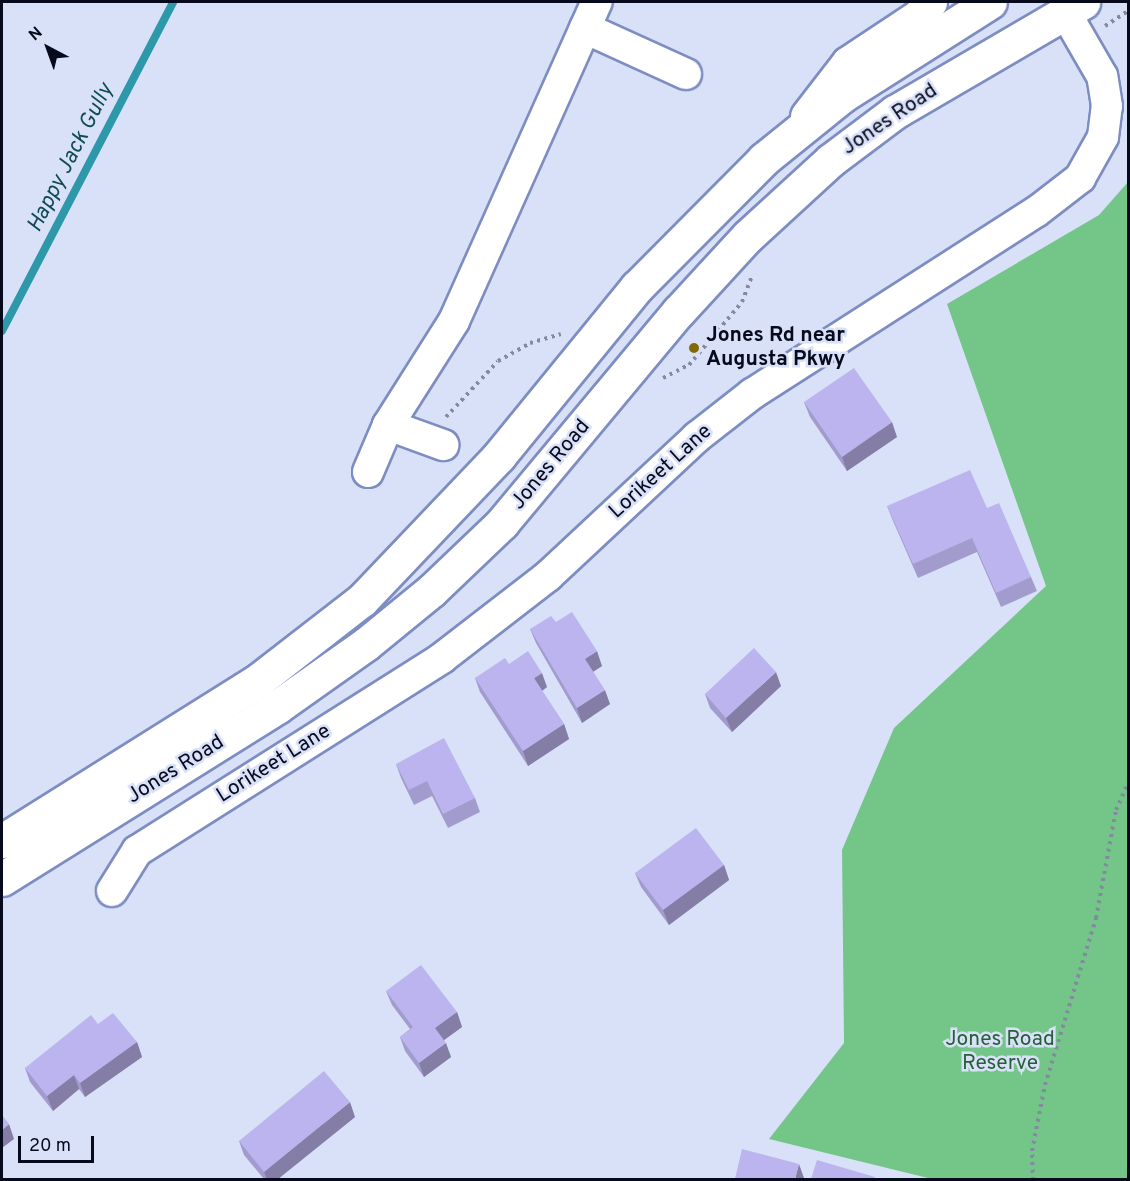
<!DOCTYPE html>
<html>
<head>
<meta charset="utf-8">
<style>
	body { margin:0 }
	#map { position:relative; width:1130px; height:1181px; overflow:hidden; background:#d9e1f8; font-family:Overpass,sans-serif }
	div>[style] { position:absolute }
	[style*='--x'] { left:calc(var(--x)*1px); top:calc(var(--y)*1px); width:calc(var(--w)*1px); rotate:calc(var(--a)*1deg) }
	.green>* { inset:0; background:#74c688 }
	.stream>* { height:8px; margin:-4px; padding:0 4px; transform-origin:4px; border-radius:4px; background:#2c98a9 }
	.path>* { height:4px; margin-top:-2px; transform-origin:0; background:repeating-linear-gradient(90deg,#83899e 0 3px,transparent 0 7.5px) }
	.roads { filter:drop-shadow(2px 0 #7d8dc2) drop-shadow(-2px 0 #7d8dc2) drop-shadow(0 2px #7d8dc2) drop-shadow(0 -2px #7d8dc2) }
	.minor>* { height:30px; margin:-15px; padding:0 15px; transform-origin:15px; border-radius:15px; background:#fff }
	.tertiary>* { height:33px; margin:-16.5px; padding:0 16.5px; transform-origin:16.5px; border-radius:16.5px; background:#fff }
	.primary>* { height:33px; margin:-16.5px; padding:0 16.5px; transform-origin:16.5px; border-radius:16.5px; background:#fff }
	.wall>* { inset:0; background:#a29bcd }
	.shaded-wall>* { inset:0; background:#847ea7 }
	.building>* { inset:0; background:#bcb4ee }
	.dots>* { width:16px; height:16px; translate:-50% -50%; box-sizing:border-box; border:3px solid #d9e1f8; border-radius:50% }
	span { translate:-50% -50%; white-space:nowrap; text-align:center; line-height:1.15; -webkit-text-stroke:5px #d9e1f8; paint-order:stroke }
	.street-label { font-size:21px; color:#060a1c }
	.poi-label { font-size:21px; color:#060a1c; font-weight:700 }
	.left { translate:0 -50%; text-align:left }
	.park-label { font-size:21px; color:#245f35 }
	.water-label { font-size:22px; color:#0e4b54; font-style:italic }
	.frame { position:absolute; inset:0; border:3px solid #060a1c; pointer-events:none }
	.north { position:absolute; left:18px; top:18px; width:60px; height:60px; -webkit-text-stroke:4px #d9e1f8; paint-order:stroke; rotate:319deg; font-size:16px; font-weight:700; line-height:24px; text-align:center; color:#060a1c }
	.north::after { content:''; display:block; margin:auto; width:21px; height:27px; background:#060a1c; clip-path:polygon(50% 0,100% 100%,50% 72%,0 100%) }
	.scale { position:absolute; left:18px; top:1136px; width:76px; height:27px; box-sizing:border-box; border:3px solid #060a1c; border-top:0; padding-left:8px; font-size:18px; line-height:21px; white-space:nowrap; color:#060a1c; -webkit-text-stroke:4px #d9e1f8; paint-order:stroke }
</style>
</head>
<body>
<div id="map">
	<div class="green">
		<i style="clip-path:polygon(1128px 182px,1128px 1179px,932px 1179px,769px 1139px,844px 1043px,842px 850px,894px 728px,1046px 586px,947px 304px,1099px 215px)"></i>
	</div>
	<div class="stream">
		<i style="--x:2;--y:331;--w:371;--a:-62.5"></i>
	</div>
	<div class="path">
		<i style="--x:1105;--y:26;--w:27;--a:-33"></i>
		<i style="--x:663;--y:378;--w:29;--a:-27"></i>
		<i style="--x:689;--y:365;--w:82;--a:-49.9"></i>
		<i style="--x:742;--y:302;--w:28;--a:-69"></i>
		<i style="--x:446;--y:417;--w:76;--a:-47.1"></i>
		<i style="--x:498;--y:361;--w:37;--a:-29"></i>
		<i style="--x:530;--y:343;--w:32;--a:-16"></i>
		<i style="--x:1033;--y:1180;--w:29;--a:-92"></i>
		<i style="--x:1032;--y:1151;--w:67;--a:-78.9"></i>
		<i style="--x:1045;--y:1085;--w:175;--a:-73"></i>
		<i style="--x:1096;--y:918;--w:110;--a:-79.5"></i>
		<i style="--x:1116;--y:810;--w:30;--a:-66"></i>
	</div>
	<div class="roads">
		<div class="minor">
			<i style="--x:585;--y:28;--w:111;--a:24.5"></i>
			<i style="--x:388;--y:425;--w:59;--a:20"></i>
			<i style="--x:368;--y:472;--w:51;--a:-66.9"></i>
			<i style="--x:388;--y:425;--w:123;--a:-57.6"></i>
			<i style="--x:454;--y:321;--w:350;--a:-65.9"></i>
			<i style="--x:112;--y:891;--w:47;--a:-58"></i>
			<i style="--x:137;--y:851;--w:361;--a:-32.3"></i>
			<i style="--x:442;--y:658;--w:134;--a:-37.7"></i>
			<i style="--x:548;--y:576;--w:204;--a:-43"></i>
			<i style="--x:697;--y:437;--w:70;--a:-38"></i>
			<i style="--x:752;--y:394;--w:337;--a:-32.7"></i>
			<i style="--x:1036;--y:212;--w:56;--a:-37.7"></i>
			<i style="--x:1080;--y:178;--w:47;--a:-60.7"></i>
			<i style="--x:1103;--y:137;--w:31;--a:-83"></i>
			<i style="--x:1107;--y:106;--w:30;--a:-99"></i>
			<i style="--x:1102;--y:76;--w:74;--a:-120"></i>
		</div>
		<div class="tertiary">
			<i style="--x:807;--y:116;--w:67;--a:-52.3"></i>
			<i style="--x:848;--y:63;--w:85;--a:-33.5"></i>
			<i style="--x:919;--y:16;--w:18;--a:-52"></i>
		</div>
		<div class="primary">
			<i style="--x:2;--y:841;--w:305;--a:-32.1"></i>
			<i style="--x:260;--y:679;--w:129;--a:-37.8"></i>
			<i style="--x:362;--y:600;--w:199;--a:-46.4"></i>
			<i style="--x:499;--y:456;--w:218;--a:-50.8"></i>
			<i style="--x:637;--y:287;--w:180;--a:-45.2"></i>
			<i style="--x:764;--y:159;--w:100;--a:-38.9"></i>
			<i style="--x:842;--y:96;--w:175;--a:-32.4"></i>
			<i style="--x:2;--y:879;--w:324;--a:-32"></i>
			<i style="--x:277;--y:707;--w:109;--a:-35.3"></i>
			<i style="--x:366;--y:644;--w:85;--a:-39.3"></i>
			<i style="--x:432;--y:590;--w:97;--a:-43.7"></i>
			<i style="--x:502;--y:523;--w:275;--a:-50.2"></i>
			<i style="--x:678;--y:312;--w:103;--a:-47.4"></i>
			<i style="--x:748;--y:236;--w:113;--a:-42.5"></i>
			<i style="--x:831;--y:160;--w:80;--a:-36.9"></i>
			<i style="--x:895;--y:112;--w:218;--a:-30.3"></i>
		</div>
	</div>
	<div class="wall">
		<i style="clip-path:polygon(804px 402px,897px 437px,847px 471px,810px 417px)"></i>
		<i style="clip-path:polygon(887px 506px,987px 508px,1031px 577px,1037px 591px,1001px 607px,977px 552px,918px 578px,893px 521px)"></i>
		<i style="clip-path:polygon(556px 622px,602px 666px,593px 672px,610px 704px,582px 723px,536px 643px,530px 629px)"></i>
		<i style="clip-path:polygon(509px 664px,547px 687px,542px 691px,564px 724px,569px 739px,528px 766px,480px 692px,475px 678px)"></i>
		<i style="clip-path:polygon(781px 686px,732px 732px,710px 708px,705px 694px)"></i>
		<i style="clip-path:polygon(396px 764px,475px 798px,480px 812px,448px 828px,432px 796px,414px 805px,401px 778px)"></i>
		<i style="clip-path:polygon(724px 865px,729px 880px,669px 925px,641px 887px,635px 873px)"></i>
		<i style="clip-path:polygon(386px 991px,457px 1012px,462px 1027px,444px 1040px,451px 1057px,424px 1077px,405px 1051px,400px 1037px,410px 1029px,392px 1005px)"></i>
		<i style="clip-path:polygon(98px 1024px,137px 1042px,142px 1057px,85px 1097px,79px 1089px,53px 1111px,30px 1082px,25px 1068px)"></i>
		<i style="clip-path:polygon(355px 1117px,278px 1179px,264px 1179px,244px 1155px,239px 1141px)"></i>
	</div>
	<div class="shaded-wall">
		<i style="clip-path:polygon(892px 422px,897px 437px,847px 471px,842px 457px)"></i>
		<i style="clip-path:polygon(597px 651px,602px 666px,591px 673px,585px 659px)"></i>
		<i style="clip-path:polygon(776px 672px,781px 686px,732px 732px,726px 718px)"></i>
		<i style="clip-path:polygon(542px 673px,547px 687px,539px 693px,534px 678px)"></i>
		<i style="clip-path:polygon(605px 690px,610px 704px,582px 723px,577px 708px)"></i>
		<i style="clip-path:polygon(564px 724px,569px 739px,528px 766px,523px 751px)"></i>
		<i style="clip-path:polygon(724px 865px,729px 880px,669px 925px,663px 910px)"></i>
		<i style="clip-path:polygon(457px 1012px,462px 1027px,440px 1043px,435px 1028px)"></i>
		<i style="clip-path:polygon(137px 1042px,142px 1057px,85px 1097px,80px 1083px)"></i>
		<i style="clip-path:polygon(446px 1043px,451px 1057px,424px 1077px,419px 1063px)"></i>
		<i style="clip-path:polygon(74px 1075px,79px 1089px,53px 1111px,47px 1096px)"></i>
		<i style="clip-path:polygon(350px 1102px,355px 1117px,278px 1179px,267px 1179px,264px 1172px)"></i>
		<i style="clip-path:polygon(9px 1124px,14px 1139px,2px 1148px,2px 1130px)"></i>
		<i style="clip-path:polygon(799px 1164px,804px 1178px,804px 1179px,795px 1179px)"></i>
	</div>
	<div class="building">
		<i style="clip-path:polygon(854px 368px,892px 422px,842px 457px,804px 402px)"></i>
		<i style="clip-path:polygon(970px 470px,987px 508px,999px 503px,1031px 577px,996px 593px,972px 538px,913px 564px,887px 506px)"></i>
		<i style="clip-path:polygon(572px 612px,597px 651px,585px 659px,605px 690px,577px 708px,530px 629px,551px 616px,556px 622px)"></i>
		<i style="clip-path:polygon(754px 648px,776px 672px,726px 718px,705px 694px)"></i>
		<i style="clip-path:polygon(528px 651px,542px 673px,534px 678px,564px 724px,523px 751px,475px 678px,505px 658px,509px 664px)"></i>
		<i style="clip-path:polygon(444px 738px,475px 798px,443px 814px,427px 781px,409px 790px,396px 764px)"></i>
		<i style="clip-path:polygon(696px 828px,724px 865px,663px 910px,635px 873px)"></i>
		<i style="clip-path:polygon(421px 965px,457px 1012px,435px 1028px,446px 1043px,419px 1063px,400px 1037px,413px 1027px,386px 991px)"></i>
		<i style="clip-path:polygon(113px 1013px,137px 1042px,80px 1083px,74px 1075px,47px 1096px,25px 1068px,91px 1015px,98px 1024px)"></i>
		<i style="clip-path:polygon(324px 1071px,350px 1102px,264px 1172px,239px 1141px)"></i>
		<i style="clip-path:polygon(2px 1115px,9px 1124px,2px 1130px)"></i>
		<i style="clip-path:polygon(742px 1149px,799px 1164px,795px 1179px,735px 1179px)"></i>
		<i style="clip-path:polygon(817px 1160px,875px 1177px,874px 1179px,811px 1179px)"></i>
	</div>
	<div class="dots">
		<i style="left:694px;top:348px;background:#846902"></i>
	</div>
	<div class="street-label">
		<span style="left:890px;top:120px;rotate:-34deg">Jones Road</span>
		<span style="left:551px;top:465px;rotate:-50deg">Jones Road</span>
		<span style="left:661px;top:472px;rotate:-42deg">Lorikeet Lane</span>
		<span style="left:274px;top:764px;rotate:-32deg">Lorikeet Lane</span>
		<span style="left:176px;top:770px;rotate:-32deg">Jones Road</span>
	</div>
	<div class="poi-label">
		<span class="left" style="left:706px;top:348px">Jones Rd near<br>Augusta Pkwy</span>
	</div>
	<div class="park-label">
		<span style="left:1000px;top:1052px">Jones Road<br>Reserve</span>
	</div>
	<div class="water-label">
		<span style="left:71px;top:158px;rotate:-63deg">Happy Jack Gully</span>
	</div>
	<div class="frame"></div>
	<div class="north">N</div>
	<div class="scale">20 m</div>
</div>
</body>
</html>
